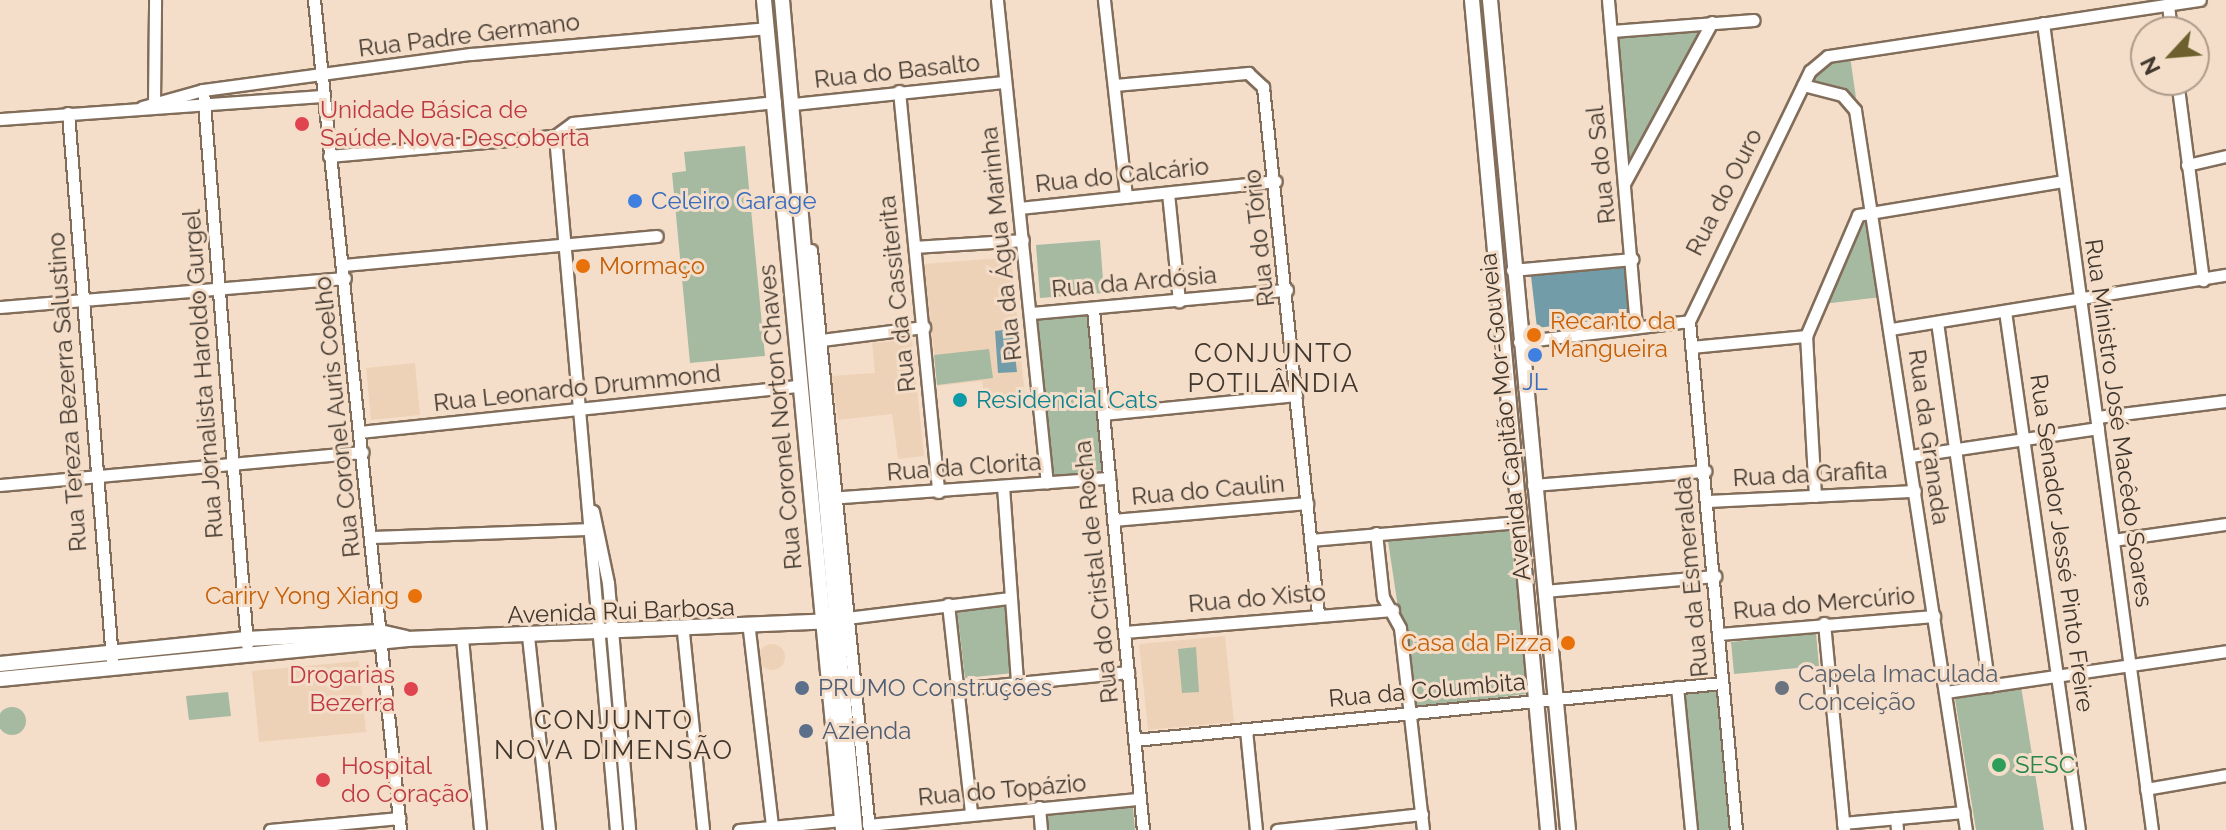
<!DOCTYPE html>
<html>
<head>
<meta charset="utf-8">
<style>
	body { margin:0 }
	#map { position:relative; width:2226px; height:830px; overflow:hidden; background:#f5dec9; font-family:Raleway,sans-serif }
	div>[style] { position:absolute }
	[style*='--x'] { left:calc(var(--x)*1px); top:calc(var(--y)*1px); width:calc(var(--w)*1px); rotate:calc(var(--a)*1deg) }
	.built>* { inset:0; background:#eed2b7 }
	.round { border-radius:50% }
	.green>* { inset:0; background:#a5baa1 }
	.water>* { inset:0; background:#729da8 }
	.roads { filter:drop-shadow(2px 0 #816d5a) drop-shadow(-2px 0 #816d5a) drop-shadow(0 2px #816d5a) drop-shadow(0 -2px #816d5a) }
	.minor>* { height:11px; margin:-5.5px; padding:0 5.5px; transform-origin:5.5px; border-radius:5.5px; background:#fff }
	.major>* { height:14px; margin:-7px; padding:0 7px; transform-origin:7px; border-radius:7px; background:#fff }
	.dots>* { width:22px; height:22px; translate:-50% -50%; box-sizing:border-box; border:4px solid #f5dec9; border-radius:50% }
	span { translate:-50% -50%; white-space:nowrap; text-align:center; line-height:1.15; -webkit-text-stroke:6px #f5dec9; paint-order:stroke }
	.street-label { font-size:24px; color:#40372e }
	.health-label { font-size:24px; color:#be3a42 }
	.left { translate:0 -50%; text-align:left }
	.right { translate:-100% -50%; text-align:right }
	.shop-label { font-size:24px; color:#366cbe }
	.food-label { font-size:24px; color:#c56008 }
	.culture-label { font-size:24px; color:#0d838f }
	.worship-label { font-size:24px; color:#5b616d }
	.service-label { font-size:24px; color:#4e5e75 }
	.leisure-label { font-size:24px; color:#27864d }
	.neighbourhood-label { font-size:26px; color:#40372e; letter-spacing:2px }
	.north { position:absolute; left:2130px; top:16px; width:80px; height:80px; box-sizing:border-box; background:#f5dec9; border:2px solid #ad9b8b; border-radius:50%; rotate:244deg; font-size:22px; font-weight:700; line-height:32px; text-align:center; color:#40372e }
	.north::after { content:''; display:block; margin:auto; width:28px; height:36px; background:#6c612e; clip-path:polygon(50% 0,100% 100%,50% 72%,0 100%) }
</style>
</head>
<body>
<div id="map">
	<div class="built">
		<i style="clip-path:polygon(1011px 257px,1026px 406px,986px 410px,982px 381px,938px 386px,924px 264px)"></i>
		<i style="clip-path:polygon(912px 339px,924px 456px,898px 459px,892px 414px,838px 420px,831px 376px,875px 373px,872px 343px)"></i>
		<i style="clip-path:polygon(415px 363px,420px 415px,371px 420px,366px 368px)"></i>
		<i style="clip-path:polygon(1225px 636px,1234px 722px,1148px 730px,1139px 644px)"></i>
		<i class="round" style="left:759px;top:644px;width:26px;height:26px"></i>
		<i style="clip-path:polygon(359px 661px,366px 732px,259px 742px,252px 671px)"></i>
	</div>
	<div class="green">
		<i style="clip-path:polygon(1707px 27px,1625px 166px,1615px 39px)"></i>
		<i style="clip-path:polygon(1850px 56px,1856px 98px,1812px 82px,1827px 61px)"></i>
		<i style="clip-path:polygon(745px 146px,765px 356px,690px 363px,672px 173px,686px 171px,684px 152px)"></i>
		<i style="clip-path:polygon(1862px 218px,1868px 218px,1881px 297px,1823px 304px)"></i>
		<i style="clip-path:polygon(1100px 240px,1104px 293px,1040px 298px,1036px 245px)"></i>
		<i style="clip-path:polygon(1090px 313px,1104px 470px,1052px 476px,1038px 317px)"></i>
		<i style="clip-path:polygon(989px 349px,993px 378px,937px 385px,934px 355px)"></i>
		<i style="clip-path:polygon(1518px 530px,1534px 693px,1413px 708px,1387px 534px)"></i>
		<i style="clip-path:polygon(1005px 604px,1013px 673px,965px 678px,957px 610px)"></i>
		<i style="clip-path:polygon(1816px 633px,1819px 666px,1734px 674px,1731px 642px)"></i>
		<i style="clip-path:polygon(1196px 647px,1199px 692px,1182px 693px,1178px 649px)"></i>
		<i style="clip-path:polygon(1721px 684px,1732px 830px,1699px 830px,1681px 693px)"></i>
		<i style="clip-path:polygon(2021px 686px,2044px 830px,1976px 830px,1955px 699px)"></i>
		<i style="clip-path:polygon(228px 692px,231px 716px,189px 720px,186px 696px)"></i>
		<i class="round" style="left:-2px;top:707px;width:28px;height:28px"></i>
		<i style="clip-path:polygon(1133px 807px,1135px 830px,1047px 830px,1046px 816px)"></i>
	</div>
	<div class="water">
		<i style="clip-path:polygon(1628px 264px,1631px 316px,1537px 328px,1531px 276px)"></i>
		<i style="clip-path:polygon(1012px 329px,1017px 372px,998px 373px,995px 331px)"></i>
	</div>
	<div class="roads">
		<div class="minor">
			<i style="--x:314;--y:0;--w:834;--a:84.08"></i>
			<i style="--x:997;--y:0;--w:485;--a:84.1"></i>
			<i style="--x:1104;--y:0;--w:198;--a:83.6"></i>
			<i style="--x:1608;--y:0;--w:327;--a:85.1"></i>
			<i style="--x:2168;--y:4;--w:28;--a:84"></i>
			<i style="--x:2043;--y:23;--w:814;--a:82.31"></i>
			<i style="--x:1612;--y:31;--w:142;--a:-4.4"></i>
			<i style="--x:2177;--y:80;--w:202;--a:82.6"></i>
			<i style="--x:1115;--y:85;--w:134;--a:-5.2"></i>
			<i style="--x:1248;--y:73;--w:21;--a:43"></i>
			<i style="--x:1263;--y:87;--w:530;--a:84.04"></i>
			<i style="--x:1803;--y:85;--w:40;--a:14.4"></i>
			<i style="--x:1842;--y:95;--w:20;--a:49"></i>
			<i style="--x:1855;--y:110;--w:729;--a:81.24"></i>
			<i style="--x:203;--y:90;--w:556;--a:85.46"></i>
			<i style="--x:899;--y:91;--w:403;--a:84.4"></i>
			<i style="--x:154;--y:103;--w:103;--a:-89.4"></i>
			<i style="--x:794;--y:104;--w:212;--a:-6"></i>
			<i style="--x:142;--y:107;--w:63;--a:-15.6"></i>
			<i style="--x:203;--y:90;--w:270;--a:-7.7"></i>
			<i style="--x:471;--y:54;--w:296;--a:-5"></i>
			<i style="--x:68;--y:113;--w:548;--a:85.39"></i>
			<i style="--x:0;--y:119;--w:324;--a:-4.1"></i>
			<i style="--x:555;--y:136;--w:697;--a:84.98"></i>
			<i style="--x:329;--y:156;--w:227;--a:-5.1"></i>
			<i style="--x:555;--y:136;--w:22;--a:-36"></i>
			<i style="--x:573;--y:123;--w:203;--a:-5.9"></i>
			<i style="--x:2187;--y:165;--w:40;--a:-13"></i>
			<i style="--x:1625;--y:182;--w:182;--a:-61.5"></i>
			<i style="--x:1168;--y:193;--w:109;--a:84.2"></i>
			<i style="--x:1020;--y:208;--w:257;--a:-6"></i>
			<i style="--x:915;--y:247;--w:108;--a:-3.7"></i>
			<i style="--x:811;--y:250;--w:583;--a:84.29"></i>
			<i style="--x:344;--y:265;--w:314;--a:-5.3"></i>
			<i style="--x:1512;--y:270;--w:121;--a:-5.2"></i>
			<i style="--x:0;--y:307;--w:346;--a:-4.8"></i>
			<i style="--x:1093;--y:309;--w:523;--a:84.52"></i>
			<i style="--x:2005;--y:311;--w:524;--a:81.89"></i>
			<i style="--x:1032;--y:313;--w:256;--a:-5.2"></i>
			<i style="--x:1937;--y:322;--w:368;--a:81.9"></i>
			<i style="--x:1891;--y:329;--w:339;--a:-9.2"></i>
			<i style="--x:821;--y:340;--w:104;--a:-7.2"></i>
			<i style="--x:1519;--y:342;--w:171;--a:-7"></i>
			<i style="--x:1691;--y:347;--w:116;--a:-5.5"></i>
			<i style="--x:1103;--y:414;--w:194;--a:-5.6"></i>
			<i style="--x:2097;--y:417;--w:130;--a:-7.1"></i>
			<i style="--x:360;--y:432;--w:441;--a:-6"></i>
			<i style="--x:1911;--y:456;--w:189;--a:-8.5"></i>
			<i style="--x:0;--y:485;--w:364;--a:-5.2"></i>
			<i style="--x:1533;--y:485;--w:173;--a:-4.7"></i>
			<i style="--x:1003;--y:486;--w:196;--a:85.9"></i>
			<i style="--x:1815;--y:496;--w:160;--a:-93.2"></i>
			<i style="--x:1806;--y:336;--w:132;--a:-66.7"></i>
			<i style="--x:1858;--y:215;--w:208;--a:-9.4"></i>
			<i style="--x:827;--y:498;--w:283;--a:-4.1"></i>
			<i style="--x:1708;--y:501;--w:207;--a:-2.8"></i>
			<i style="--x:593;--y:511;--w:74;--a:78.2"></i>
			<i style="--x:608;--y:583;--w:248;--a:85.1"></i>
			<i style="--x:1113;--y:520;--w:195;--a:-5"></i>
			<i style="--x:1376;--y:533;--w:64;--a:83.8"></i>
			<i style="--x:1383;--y:597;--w:35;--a:61"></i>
			<i style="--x:1400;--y:628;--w:203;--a:83.5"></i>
			<i style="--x:371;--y:537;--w:223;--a:-2.1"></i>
			<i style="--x:1310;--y:540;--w:210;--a:-4.9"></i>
			<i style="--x:2113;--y:540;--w:114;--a:-8.1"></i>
			<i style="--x:1544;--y:591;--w:172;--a:-5"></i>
			<i style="--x:948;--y:604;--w:211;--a:83.7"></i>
			<i style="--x:838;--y:619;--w:172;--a:-7"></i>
			<i style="--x:1824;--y:623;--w:208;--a:84.5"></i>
			<i style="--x:749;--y:630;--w:197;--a:83.3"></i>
			<i style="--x:683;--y:632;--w:199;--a:84.2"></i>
			<i style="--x:1124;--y:632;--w:270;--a:-4.7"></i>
			<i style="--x:1719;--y:634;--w:216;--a:-4.8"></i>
			<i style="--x:528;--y:636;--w:195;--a:83.8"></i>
			<i style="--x:462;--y:638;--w:193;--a:84.6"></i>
			<i style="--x:1677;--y:687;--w:144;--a:84.4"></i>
			<i style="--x:958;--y:689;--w:171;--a:-5.7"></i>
			<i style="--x:1946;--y:692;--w:283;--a:-8.3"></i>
			<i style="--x:1246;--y:730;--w:100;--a:84.3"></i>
			<i style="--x:1134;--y:740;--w:591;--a:-5.54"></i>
			<i style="--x:2146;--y:789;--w:81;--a:-9.9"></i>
			<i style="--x:1039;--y:807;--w:23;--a:85"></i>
			<i style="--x:1896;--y:818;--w:12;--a:85"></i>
			<i style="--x:1843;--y:823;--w:121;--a:-5.2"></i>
			<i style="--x:868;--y:825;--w:273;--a:-5.5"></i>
			<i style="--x:270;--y:830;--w:130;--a:-5.3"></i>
			<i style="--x:739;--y:830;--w:103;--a:-5.5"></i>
			<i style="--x:1277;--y:830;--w:146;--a:-6.3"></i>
			<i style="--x:1736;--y:830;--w:511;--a:-95.28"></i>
			<i style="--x:1689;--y:321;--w:278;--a:-64.2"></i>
			<i style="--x:1810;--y:71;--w:23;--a:-40"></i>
			<i style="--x:1828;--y:56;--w:376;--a:-8.6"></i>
		</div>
		<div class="major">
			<i style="--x:764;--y:0;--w:834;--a:84.56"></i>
			<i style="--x:782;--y:0;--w:833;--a:84.97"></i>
			<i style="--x:1472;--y:0;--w:833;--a:84.77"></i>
			<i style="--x:1490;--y:0;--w:834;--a:84.63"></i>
			<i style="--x:0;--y:664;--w:247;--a:-5.8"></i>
			<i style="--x:246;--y:639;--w:134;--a:-3"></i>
			<i style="--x:380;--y:632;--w:26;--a:13"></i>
			<i style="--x:0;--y:679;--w:410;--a:-5.6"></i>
			<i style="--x:408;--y:639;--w:426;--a:-2.4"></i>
		</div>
	</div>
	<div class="dots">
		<i style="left:302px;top:124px;background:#e0444e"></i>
		<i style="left:635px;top:201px;background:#3f7fe0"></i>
		<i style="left:583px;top:266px;background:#e8710a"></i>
		<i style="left:1534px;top:335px;background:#e8710a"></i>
		<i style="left:1535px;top:355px;background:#3f7fe0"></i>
		<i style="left:960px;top:400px;background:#0f9aa8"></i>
		<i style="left:415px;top:596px;background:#e8710a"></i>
		<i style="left:1568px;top:643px;background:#e8710a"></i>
		<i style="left:802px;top:688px;background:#5c6f8a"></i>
		<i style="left:1782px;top:688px;background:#6b7280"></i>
		<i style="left:411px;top:689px;background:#e0444e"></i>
		<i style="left:806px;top:731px;background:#5c6f8a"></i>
		<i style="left:1999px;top:765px;background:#2e9e5b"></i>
		<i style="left:323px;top:780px;background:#e0444e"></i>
	</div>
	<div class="street-label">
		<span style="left:469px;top:35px;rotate:-7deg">Rua Padre Germano</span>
		<span style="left:897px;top:71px;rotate:-6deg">Rua do Basalto</span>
		<span style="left:1601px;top:165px;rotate:-96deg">Rua do Sal</span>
		<span style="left:1122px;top:175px;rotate:-6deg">Rua do Calcário</span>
		<span style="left:1724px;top:192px;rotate:-63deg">Rua do Ouro</span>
		<span style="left:1259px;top:238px;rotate:-96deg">Rua do Tório</span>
		<span style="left:1001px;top:244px;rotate:-96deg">Rua da Água Marinha</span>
		<span style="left:1134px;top:282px;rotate:-5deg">Rua da Ardósia</span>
		<span style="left:897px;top:294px;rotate:-96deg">Rua da Cassiterita</span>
		<span style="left:203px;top:374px;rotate:-94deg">Rua Jornalista Haroldo Gurgel</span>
		<span style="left:577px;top:388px;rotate:-6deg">Rua Leonardo Drummond</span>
		<span style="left:67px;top:392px;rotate:-94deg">Rua Tereza Bezerra Salustino</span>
		<span style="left:337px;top:417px;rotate:-96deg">Rua Coronel Auris Coelho</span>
		<span style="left:780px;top:417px;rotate:-95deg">Rua Coronel Norton Chaves</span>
		<span style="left:1505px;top:417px;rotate:-96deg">Avenida Capitão Mor-Gouveia</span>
		<span style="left:2119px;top:423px;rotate:82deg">Rua Ministro José Macêdo Soares</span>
		<span style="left:1929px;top:437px;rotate:82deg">Rua da Granada</span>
		<span style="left:964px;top:467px;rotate:-4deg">Rua da Clorita</span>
		<span style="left:1810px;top:474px;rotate:-3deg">Rua da Grafita</span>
		<span style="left:1208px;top:490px;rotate:-5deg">Rua do Caulin</span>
		<span style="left:2062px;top:543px;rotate:82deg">Rua Senador Jessé Pinto Freire</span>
		<span style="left:1096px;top:572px;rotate:-96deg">Rua do Cristal de Rocha</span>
		<span style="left:1691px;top:577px;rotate:-95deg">Rua da Esmeralda</span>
		<span style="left:1257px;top:598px;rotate:-5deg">Rua do Xisto</span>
		<span style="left:1824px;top:603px;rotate:-5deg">Rua do Mercúrio</span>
		<span style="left:621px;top:611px;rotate:-2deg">Avenida Rui Barbosa</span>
		<span style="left:1427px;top:690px;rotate:-5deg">Rua da Columbita</span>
		<span style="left:1002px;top:790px;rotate:-5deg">Rua do Topázio</span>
	</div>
	<div class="health-label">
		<span class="left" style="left:320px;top:124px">Unidade Básica de<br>Saúde Nova Descoberta</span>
		<span class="right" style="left:395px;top:689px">Drogarias<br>Bezerra</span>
		<span class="left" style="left:341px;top:780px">Hospital<br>do Coração</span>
	</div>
	<div class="shop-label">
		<span class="left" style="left:651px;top:201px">Celeiro Garage</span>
		<span style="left:1535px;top:382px">JL</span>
	</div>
	<div class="food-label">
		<span class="left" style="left:599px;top:266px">Mormaço</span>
		<span class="left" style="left:1550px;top:335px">Recanto da<br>Mangueira</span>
		<span class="right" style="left:399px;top:596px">Cariry Yong Xiang</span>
		<span class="right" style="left:1552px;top:643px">Casa da Pizza</span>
	</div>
	<div class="culture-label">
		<span class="left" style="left:976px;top:400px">Residencial Cats</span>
	</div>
	<div class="worship-label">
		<span class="left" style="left:1798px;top:688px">Capela Imaculada<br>Conceição</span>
	</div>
	<div class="service-label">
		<span class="left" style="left:818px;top:688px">PRUMO Construções</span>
		<span class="left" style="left:822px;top:731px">Azienda</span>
	</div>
	<div class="leisure-label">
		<span class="left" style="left:2015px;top:765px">SESC</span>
	</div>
	<div class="neighbourhood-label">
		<span style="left:1274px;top:369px">CONJUNTO<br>POTILÂNDIA</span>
		<span style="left:614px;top:736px">CONJUNTO<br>NOVA DIMENSÃO</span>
	</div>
	<div class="north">N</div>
</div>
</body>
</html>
